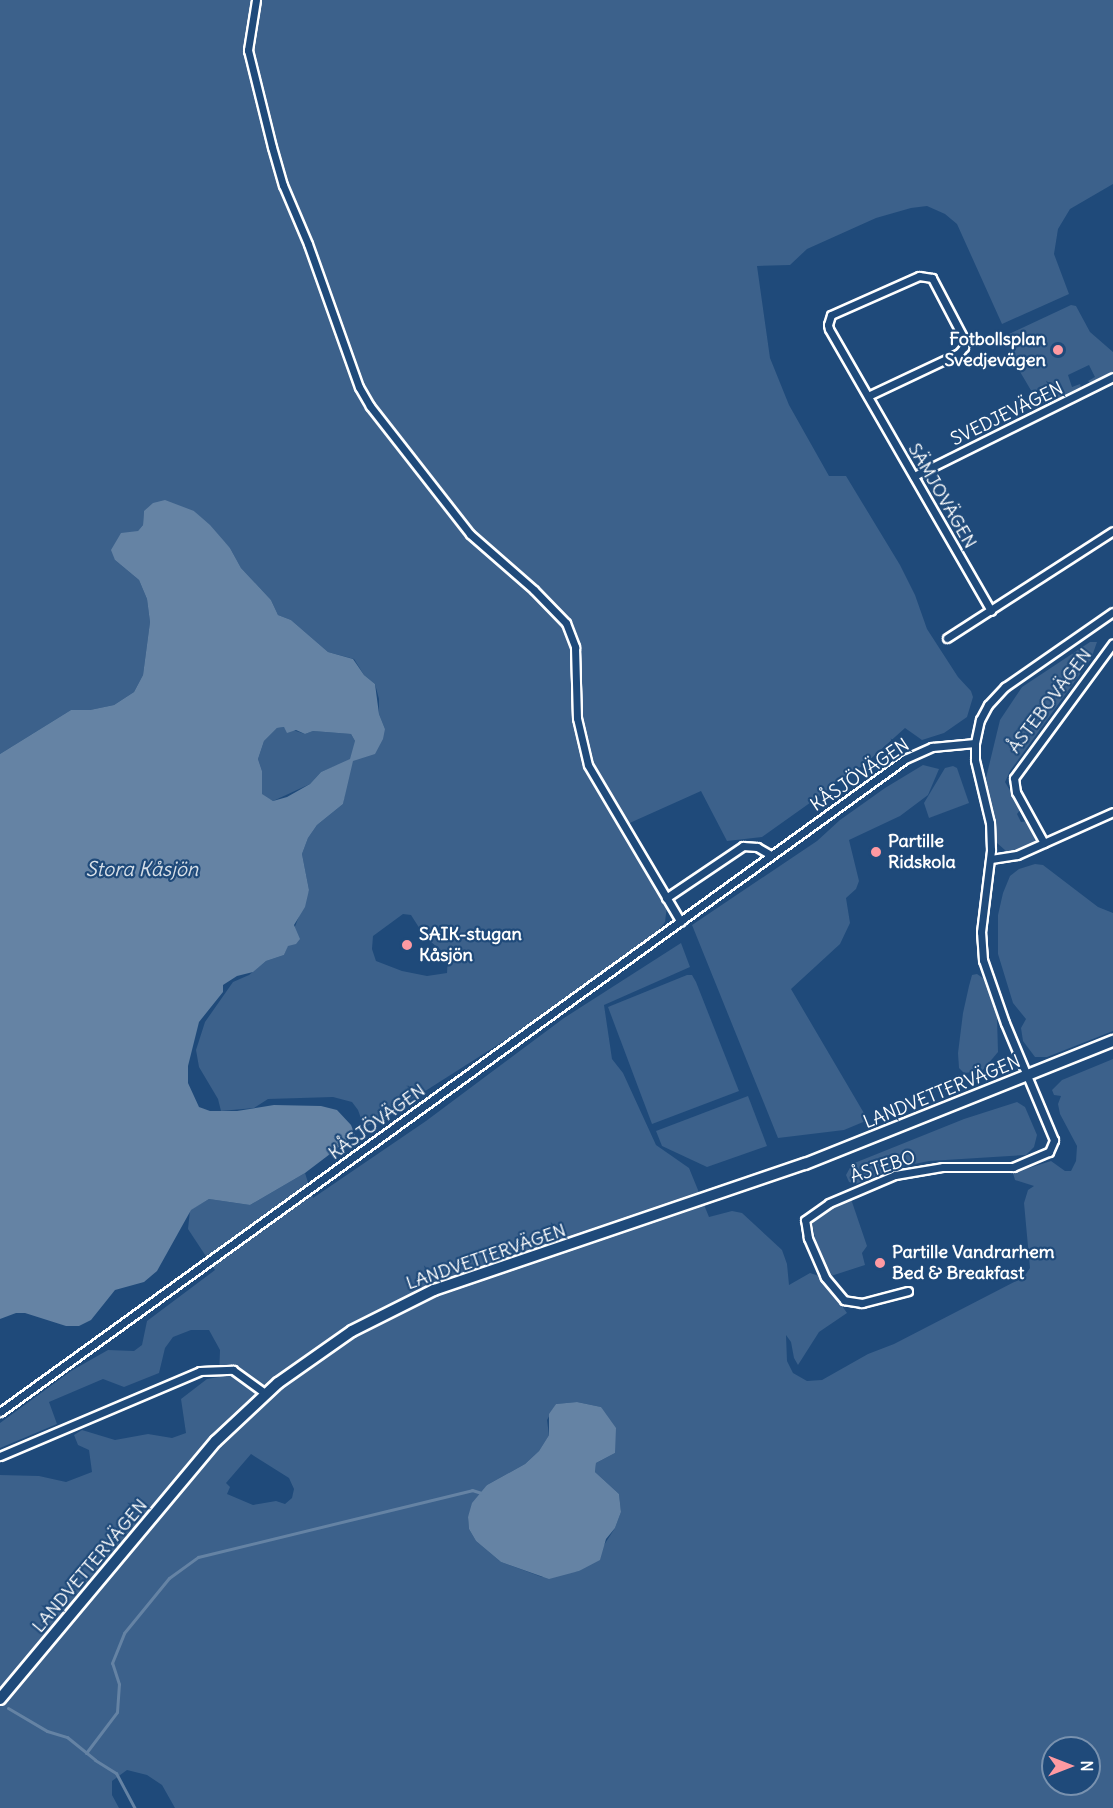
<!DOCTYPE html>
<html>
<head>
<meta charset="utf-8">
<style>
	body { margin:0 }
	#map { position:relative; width:1113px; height:1808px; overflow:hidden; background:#1f4a7a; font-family:Delius,sans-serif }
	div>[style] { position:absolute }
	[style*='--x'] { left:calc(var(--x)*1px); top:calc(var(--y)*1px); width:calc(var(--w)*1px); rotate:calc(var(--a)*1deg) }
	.green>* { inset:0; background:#3c618b }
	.water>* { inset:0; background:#6583a4 }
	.stream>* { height:3px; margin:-1.5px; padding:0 1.5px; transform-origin:1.5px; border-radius:1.5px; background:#6583a4 }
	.roads { filter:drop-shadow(2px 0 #fff) drop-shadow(-2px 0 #fff) drop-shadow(0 2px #fff) drop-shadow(0 -2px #fff) }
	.street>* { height:7px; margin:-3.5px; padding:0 3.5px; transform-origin:3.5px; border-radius:3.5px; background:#1f4a7a }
	.secondary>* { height:10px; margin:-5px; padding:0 5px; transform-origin:5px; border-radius:5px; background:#1f4a7a }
	.dots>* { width:16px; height:16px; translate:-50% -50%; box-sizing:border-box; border:3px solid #1f4a7a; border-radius:50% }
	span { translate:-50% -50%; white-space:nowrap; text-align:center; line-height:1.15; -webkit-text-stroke:4.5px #1f4a7a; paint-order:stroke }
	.poi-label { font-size:18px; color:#fff; font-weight:700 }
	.right { translate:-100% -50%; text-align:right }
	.left { translate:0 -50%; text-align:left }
	.street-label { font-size:18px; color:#fff }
	.water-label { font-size:20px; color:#d8e0e8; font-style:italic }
	.north { position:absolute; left:1041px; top:1736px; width:60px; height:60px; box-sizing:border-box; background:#1f4a7a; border:2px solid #7992af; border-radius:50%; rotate:90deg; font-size:16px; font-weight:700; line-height:24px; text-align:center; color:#fff }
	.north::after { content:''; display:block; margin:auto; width:21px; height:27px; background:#ff9aa2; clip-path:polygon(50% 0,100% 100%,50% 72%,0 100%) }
</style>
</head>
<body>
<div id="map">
	<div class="green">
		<i style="clip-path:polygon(evenodd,0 0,1113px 0,1113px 184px,1070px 209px,1058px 229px,1054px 254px,1069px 294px,1002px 324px,957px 224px,945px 214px,927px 206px,911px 208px,876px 218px,807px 249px,790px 265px,757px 266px,770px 358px,789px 405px,829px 476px,846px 476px,900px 565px,915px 595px,927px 629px,958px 677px,971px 691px,973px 697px,967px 717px,944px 733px,922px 740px,905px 728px,866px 763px,762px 837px,727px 841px,701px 791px,623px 826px,667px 906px,665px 922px,658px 931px,507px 1039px,375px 1123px,364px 1127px,358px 1110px,352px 1102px,333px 1097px,268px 1099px,254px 1108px,221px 1111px,218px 1099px,199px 1067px,196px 1050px,205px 1022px,233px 982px,249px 975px,266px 961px,284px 955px,309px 890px,302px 854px,308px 838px,317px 825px,343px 804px,349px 771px,339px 765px,335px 766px,321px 772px,310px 784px,273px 801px,262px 795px,261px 786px,262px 771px,258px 759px,264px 741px,277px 728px,284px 727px,305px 734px,313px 731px,351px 734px,355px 741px,385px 729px,379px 714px,379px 699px,375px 684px,364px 675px,354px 659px,328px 652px,291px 620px,278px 615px,271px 600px,241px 568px,230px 548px,194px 511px,144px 511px,143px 525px,115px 560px,139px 580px,147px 599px,150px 622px,143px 675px,134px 692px,114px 705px,90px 710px,71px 710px,0 754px,0 0,403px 914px,411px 915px,425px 937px,448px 956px,447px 973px,427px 976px,402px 971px,376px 961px,372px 949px,373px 936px,403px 914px)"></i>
		<i style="clip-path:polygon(1071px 305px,1076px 306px,1090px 332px,1113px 352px,1113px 372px,1090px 383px,1088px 381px,1095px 377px,1089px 365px,1068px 375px,1072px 387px,1080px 384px,1081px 387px,1050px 402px,1039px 404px,1019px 370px,1009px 334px)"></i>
		<i style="clip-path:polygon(1090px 642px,1097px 642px,1091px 659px,1010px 771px,1005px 782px,1021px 809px,1017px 814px,1021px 822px,1028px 821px,1030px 824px,1035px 840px,1033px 845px,1016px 852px,1006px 851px,997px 843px,986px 778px,1000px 720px,1022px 687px)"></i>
		<i style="clip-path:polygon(923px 765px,939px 769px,928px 795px,900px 816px,849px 840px,859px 881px,856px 889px,846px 898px,850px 923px,840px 944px,791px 989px,868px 1120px,844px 1130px,778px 1138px,692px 925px,817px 841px,840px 820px,885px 788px)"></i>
		<i style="clip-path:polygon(953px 766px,957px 768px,969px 803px,929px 818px,924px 803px,945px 768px)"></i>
		<i style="clip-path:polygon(1035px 864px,1043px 865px,1098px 907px,1113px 913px,1113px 1031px,1047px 1057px,1035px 1057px,1023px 1041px,1021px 1028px,1026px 1019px,1013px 1003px,998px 954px,998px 915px,1003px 893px,1010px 876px,1019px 869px)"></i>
		<i style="clip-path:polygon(evenodd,681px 943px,690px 967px,604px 1005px,612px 1059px,623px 1073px,656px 1145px,689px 1168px,709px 1217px,732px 1211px,742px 1213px,782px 1250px,787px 1264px,789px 1285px,810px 1273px,822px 1277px,847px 1313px,819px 1332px,798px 1365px,794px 1358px,791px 1342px,786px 1335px,787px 1361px,793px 1373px,807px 1381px,822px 1380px,868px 1354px,894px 1344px,1024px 1277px,1030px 1268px,1024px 1203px,1028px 1190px,1034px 1186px,1015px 1180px,1013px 1173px,1051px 1161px,1065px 1171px,1071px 1171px,1076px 1161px,1077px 1146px,1060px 1114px,1058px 1104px,1061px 1096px,1054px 1095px,1052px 1090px,1062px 1080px,1113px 1059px,1113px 1808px,175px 1808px,162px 1785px,147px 1775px,127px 1770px,112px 1781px,112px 1795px,119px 1808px,0 1808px,0 1475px,39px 1476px,66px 1482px,92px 1472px,89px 1450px,78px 1445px,74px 1435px,82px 1430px,115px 1440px,148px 1434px,172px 1438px,186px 1433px,181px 1399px,207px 1379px,219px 1377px,220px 1350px,209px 1330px,191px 1330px,173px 1337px,165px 1348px,159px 1373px,124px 1387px,103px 1379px,49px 1402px,57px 1424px,0 1448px,0 1423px,71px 1371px,108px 1350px,134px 1351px,142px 1345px,147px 1321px,215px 1270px,188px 1229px,190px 1210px,209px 1199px,250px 1205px,305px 1173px,313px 1198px,426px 1121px,564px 1018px,681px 943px,577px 1402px,601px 1407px,615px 1453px,596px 1463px,595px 1472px,619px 1494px,621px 1512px,615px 1528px,602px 1548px,579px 1571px,542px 1577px,501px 1562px,476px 1541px,469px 1529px,468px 1517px,487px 1485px,525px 1464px,539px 1451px,549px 1435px,547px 1420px,556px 1404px,577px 1402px,681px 943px,251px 1454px,289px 1478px,294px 1489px,292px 1498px,285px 1504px,276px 1501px,253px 1505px,227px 1494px,230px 1487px,226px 1483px,251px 1454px,681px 943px,1053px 1748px,1089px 1748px,1089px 1784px,1053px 1784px,1053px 1748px)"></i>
		<i style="clip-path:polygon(977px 974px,983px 978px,991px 996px,997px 1017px,998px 1052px,982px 1071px,964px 1073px,959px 1068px,958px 1053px,963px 1013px,969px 986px,972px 975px)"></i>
		<i style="clip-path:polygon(687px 975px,692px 975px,696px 982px,739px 1091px,652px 1124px,608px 1007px)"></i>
		<i style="clip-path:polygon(748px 1096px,767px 1146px,707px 1167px,662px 1146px,656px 1131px)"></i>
		<i style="clip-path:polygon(1017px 1102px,1025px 1107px,1037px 1135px,1034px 1147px,1026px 1155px,929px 1161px,895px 1168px,856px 1184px,849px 1182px,846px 1175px,852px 1164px,964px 1119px)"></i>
		<i style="clip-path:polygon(851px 1199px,867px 1246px,862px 1253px,865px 1265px,831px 1276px,816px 1242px,812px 1224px,821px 1213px)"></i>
	</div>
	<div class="water">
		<i style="clip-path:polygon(evenodd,165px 500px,194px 511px,210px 525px,230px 548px,241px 568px,271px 600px,278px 615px,291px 620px,328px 652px,353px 659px,364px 675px,375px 684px,379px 714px,385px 729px,383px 739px,375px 754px,353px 761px,343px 804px,317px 825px,308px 838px,302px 854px,309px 890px,305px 907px,294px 925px,300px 939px,296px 944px,288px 946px,284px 955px,266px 961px,253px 972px,237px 976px,223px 985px,223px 992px,199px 1022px,188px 1066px,188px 1083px,199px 1107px,210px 1111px,237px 1111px,274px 1105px,321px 1106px,337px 1110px,351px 1125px,355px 1135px,305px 1173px,250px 1205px,209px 1199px,191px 1210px,157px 1271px,144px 1282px,115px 1290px,91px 1320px,79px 1326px,66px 1326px,25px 1313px,16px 1313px,0 1319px,0 754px,71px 710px,90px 710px,114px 705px,134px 692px,143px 675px,150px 622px,147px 599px,139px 580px,115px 560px,111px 550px,121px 533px,138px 531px,143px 525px,144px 511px,153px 503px,165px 500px,284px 727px,287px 733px,296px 730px,305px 734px,313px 731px,351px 734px,355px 741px,350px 759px,321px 772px,310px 784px,287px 797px,273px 801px,262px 794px,262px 771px,258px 759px,264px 741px,277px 728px,284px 727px)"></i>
		<i style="clip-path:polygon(577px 1402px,601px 1407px,616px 1428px,615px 1453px,596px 1463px,595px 1472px,619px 1494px,621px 1512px,615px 1528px,606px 1539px,600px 1560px,579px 1571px,549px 1579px,501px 1562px,476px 1541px,469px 1529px,468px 1517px,472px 1503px,487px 1485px,525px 1464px,539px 1451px,549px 1435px,549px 1414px,556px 1404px)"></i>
	</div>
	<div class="stream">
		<i style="--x:8;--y:1708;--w:45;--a:30.5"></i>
		<i style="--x:47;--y:1731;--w:21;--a:17"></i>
		<i style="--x:67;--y:1737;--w:36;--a:39"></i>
		<i style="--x:95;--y:1760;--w:25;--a:32"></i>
		<i style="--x:116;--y:1773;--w:40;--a:62"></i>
		<i style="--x:86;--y:1753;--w:51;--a:-52.9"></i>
		<i style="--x:117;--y:1712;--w:28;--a:-86"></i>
		<i style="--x:119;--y:1684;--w:22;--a:-108"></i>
		<i style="--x:112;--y:1663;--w:32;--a:-68"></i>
		<i style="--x:124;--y:1633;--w:71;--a:-50.7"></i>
		<i style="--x:169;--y:1578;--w:36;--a:-36"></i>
		<i style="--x:198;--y:1557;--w:282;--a:-13.7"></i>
		<i style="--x:472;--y:1490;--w:9;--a:18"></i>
	</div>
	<div class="roads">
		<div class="street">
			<i style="--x:256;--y:0;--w:51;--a:99.1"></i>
			<i style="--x:248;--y:50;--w:100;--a:76.1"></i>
			<i style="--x:272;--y:147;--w:40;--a:74"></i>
			<i style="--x:283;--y:185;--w:64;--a:67"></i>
			<i style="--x:308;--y:244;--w:152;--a:70.4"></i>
			<i style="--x:359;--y:387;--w:22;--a:60"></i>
			<i style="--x:370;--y:406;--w:162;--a:52"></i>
			<i style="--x:470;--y:534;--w:85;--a:41.2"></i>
			<i style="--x:534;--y:590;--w:46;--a:45.9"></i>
			<i style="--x:566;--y:623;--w:26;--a:69"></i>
			<i style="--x:575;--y:647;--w:71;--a:88.4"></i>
			<i style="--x:577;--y:718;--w:48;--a:76.8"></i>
			<i style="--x:588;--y:765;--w:182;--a:59.4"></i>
			<i style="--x:868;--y:396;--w:101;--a:-25.3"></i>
			<i style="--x:959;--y:353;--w:8;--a:-50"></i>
			<i style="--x:964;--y:347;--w:8;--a:-90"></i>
			<i style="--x:964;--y:339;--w:69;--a:-117.7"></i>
			<i style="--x:932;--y:278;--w:13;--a:-171"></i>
			<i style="--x:919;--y:276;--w:96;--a:156.1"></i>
			<i style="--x:831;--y:315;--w:10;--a:107"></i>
			<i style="--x:828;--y:325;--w:4;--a:76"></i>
			<i style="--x:829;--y:329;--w:325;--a:60.1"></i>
			<i style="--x:914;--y:476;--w:222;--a:-26.4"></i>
			<i style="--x:947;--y:638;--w:197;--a:-32.8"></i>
			<i style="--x:1044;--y:843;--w:58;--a:-118.8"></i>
			<i style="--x:1016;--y:792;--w:14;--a:-98"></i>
			<i style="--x:1014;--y:778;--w:167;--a:-53.7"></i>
			<i style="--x:991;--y:859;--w:26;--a:-9"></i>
			<i style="--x:1017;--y:855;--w:105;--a:-24.1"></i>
			<i style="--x:666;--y:898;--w:93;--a:-34"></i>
			<i style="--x:743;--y:846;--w:14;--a:4"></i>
			<i style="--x:757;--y:847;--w:16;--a:30"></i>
			<i style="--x:908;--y:1291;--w:48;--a:165.4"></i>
			<i style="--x:862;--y:1303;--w:18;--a:-171"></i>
			<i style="--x:844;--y:1300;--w:30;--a:-130"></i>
			<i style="--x:825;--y:1277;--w:43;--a:-113.6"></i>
			<i style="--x:808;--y:1238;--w:18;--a:-99"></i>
			<i style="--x:805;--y:1220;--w:29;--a:-35"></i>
			<i style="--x:829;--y:1203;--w:72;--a:-23"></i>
			<i style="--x:895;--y:1175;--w:49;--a:-9.5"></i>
			<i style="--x:943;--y:1167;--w:70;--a:0"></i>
			<i style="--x:1013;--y:1167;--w:39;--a:-23"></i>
			<i style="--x:1049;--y:1152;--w:13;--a:-67"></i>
			<i style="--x:1054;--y:1140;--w:127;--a:-112.7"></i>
			<i style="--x:1005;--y:1023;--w:67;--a:-109.2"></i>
			<i style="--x:983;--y:960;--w:28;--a:-94"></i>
			<i style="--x:981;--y:932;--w:83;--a:-83"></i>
			<i style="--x:991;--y:850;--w:27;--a:-92"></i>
			<i style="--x:990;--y:823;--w:65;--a:-103.4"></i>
			<i style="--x:975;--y:760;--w:17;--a:-90"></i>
			<i style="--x:975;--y:743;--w:24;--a:-78"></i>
			<i style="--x:980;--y:720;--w:17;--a:-62"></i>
			<i style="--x:988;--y:705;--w:25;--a:-47"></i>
			<i style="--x:1005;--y:687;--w:131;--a:-34.8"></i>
			<i style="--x:0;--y:1412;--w:1116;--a:-35.81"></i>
			<i style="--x:905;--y:759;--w:30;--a:-24"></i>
			<i style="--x:932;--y:747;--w:43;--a:-5.3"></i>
			<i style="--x:0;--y:1456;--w:217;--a:-23"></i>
			<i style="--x:200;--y:1371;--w:33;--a:-2"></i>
			<i style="--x:233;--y:1370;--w:39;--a:36"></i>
		</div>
		<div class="secondary">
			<i style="--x:0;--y:1699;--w:336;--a:-50.1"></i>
			<i style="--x:216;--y:1441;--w:85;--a:-43.1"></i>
			<i style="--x:278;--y:1383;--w:90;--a:-35.1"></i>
			<i style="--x:352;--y:1331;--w:92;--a:-26.6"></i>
			<i style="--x:434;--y:1290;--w:392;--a:-18.8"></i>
			<i style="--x:805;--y:1164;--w:332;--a:-21.8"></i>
		</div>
	</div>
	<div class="dots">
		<i style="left:1058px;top:350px;background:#ff9aa2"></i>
		<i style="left:876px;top:852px;background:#ff9aa2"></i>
		<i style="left:407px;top:945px;background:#ff9aa2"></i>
		<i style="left:880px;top:1263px;background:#ff9aa2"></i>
	</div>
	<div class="poi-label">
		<span class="right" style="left:1046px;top:350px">Fotbollsplan<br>Svedjevägen</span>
		<span class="left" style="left:888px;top:852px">Partille<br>Ridskola</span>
		<span class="left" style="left:419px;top:945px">SAIK-stugan<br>Kåsjön</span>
		<span class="left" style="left:892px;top:1263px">Partille Vandrarhem<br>Bed &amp; Breakfast</span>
	</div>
	<div class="street-label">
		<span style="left:1007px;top:414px;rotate:-26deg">SVEDJEVÄGEN</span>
		<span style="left:942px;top:496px;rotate:60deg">SÄMJOVÄGEN</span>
		<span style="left:1050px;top:701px;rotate:-53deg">ÅSTEBOVÄGEN</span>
		<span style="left:860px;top:775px;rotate:-34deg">KÅSJÖVÄGEN</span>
		<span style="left:942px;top:1092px;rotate:-22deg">LANDVETTERVÄGEN</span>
		<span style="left:377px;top:1122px;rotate:-36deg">KÅSJÖVÄGEN</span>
		<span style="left:883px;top:1167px;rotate:-18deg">ÅSTEBO</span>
		<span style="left:486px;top:1257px;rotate:-19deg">LANDVETTERVÄGEN</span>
		<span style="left:90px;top:1566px;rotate:-50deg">LANDVETTERVÄGEN</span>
	</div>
	<div class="water-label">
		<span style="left:142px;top:868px">Stora Kåsjön</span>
	</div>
	<div class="north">N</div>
</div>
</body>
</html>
